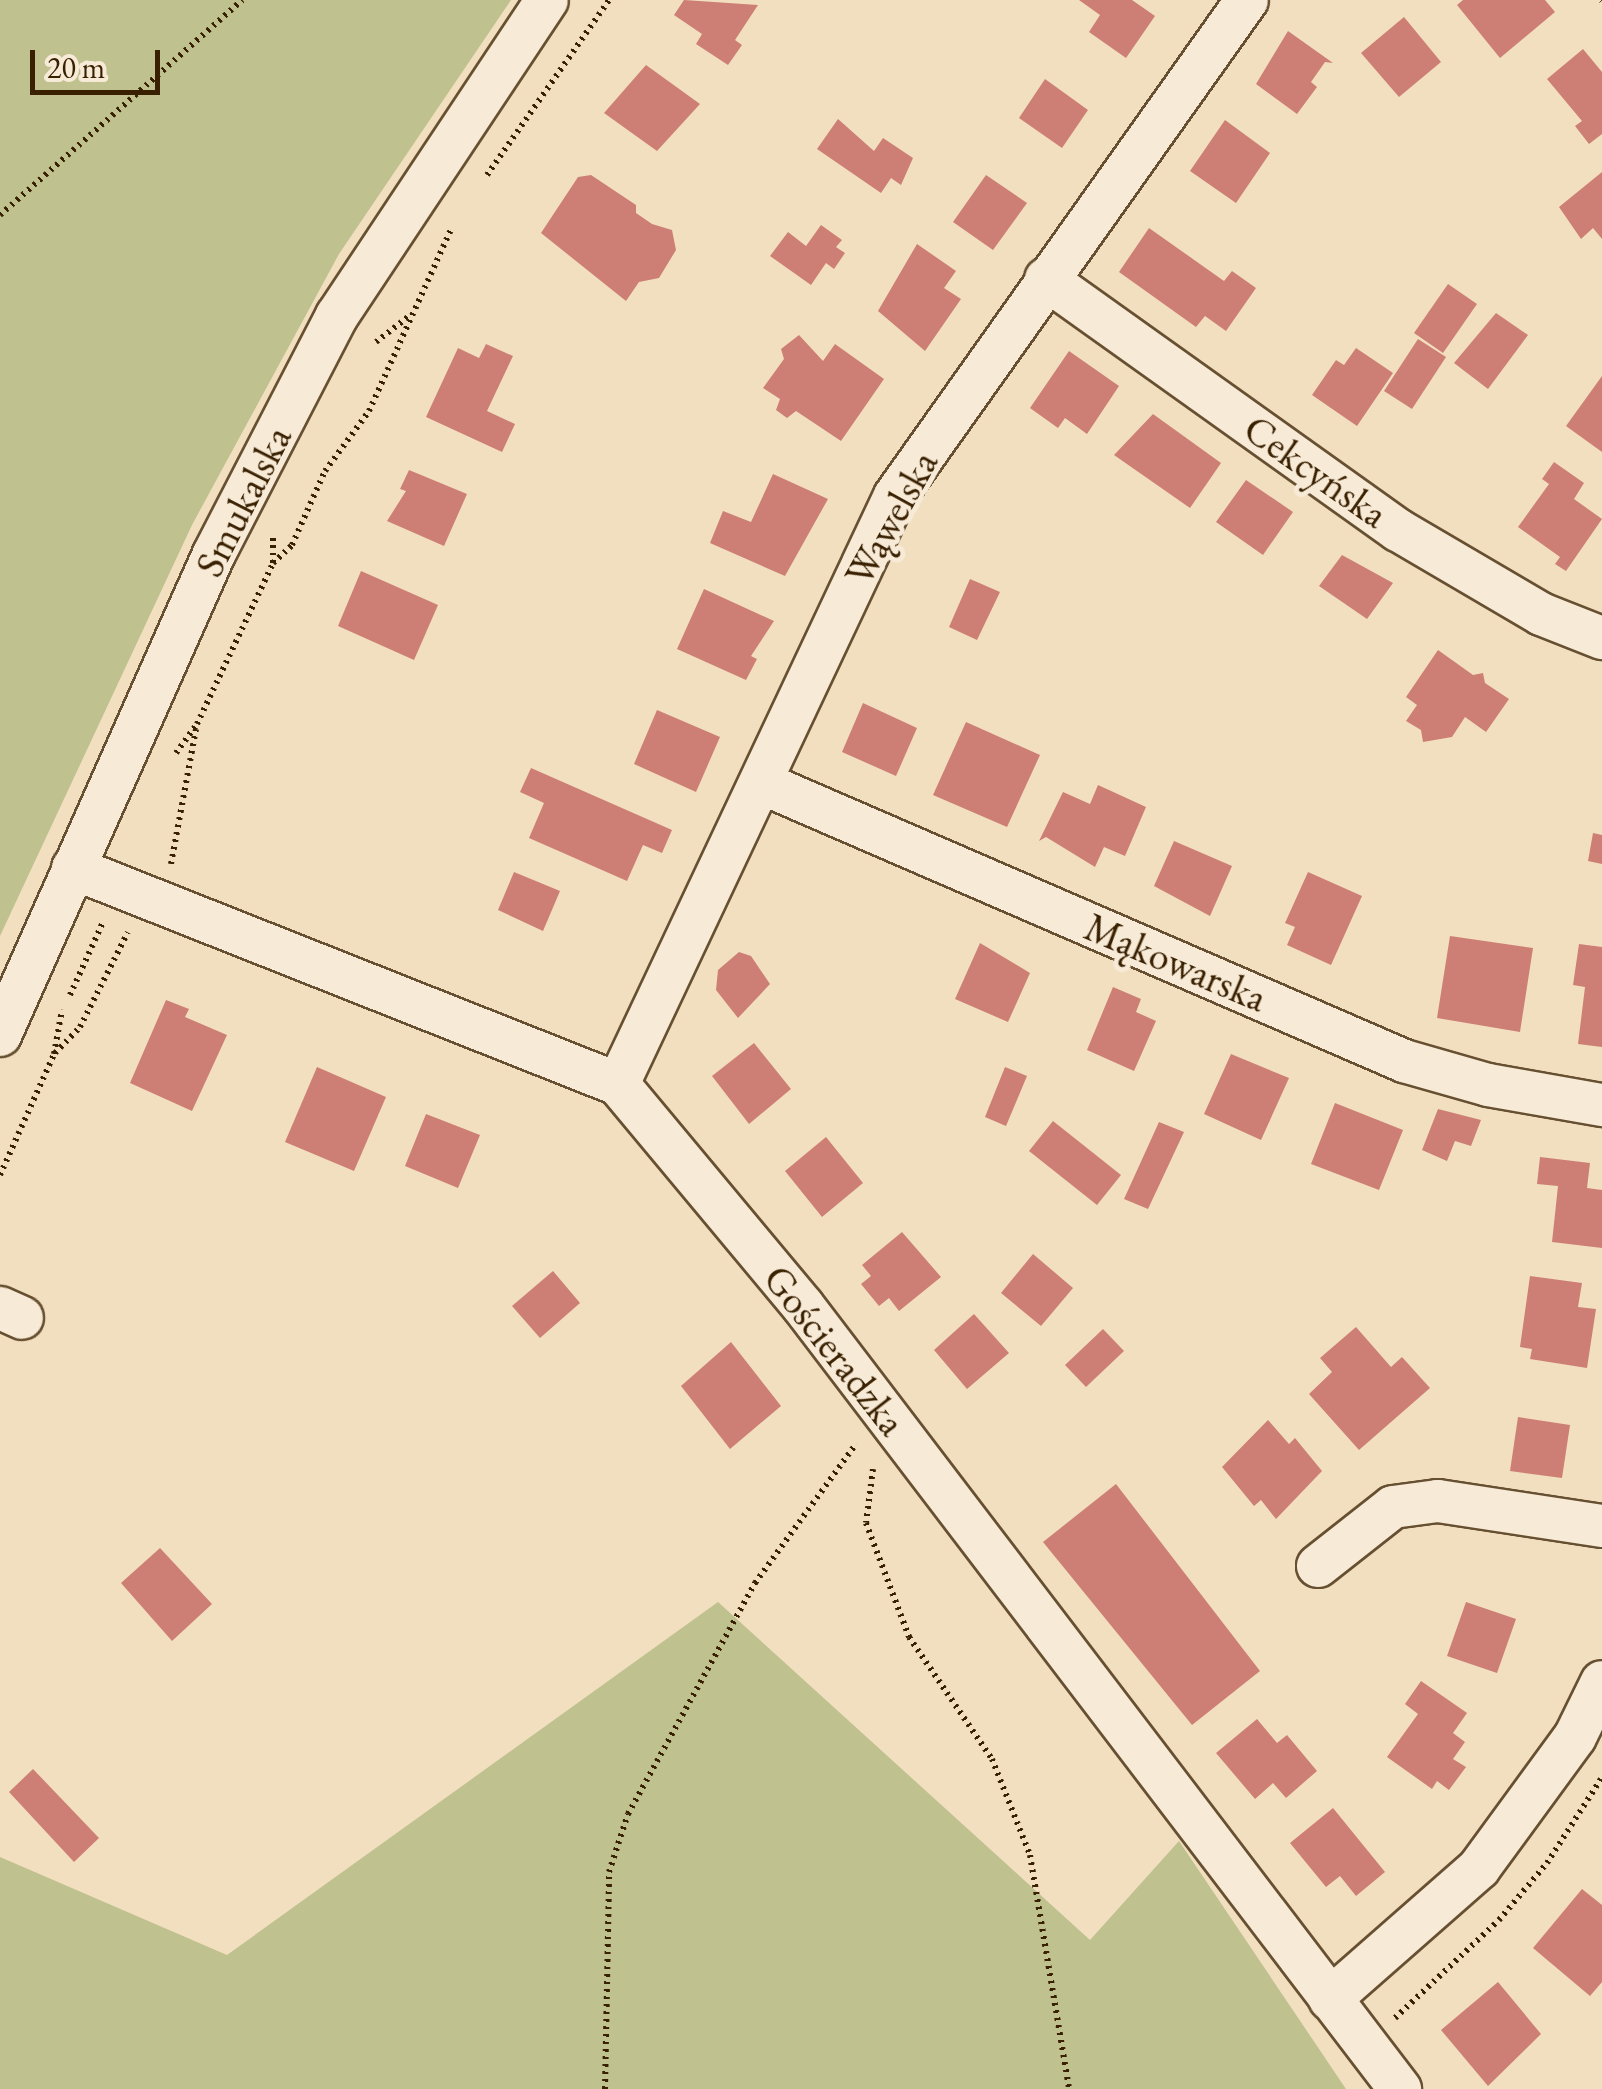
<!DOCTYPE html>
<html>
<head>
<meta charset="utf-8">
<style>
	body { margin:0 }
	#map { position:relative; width:1602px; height:2089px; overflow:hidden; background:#f2dfc0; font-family:"EB Garamond",serif }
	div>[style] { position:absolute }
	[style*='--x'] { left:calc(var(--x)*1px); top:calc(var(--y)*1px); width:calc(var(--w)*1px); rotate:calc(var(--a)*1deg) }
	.green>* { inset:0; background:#bfc18f }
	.building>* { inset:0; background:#cd7f75 }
	.path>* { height:6px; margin-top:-3px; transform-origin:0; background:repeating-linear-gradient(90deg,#392001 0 2.5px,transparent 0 7.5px) }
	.roads { filter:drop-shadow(2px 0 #675031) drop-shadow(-2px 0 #675031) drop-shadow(0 2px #675031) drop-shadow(0 -2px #675031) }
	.minor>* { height:42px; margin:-21px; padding:0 21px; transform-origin:21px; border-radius:21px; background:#f7ead6 }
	span { translate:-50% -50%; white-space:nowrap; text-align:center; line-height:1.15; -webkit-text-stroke:10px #f7ead6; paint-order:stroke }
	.street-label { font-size:40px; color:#392001 }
	.scale { position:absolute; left:30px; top:50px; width:130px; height:45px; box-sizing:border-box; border:5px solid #392001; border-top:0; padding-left:12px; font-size:30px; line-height:35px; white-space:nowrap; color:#392001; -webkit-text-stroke:8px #f7ead6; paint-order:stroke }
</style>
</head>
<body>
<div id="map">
	<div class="green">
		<i style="clip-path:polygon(0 0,511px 0,339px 254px,192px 525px,0 936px)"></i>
		<i style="clip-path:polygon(718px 1602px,1090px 1940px,1179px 1841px,1346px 2089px,0 2089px,0 1857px,227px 1955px)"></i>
	</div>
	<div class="building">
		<i style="clip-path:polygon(684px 0,758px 5px,735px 40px,742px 45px,728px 65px,696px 44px,702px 34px,674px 15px)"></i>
		<i style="clip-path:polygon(1079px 0,1132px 0,1155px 16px,1126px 58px,1089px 32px,1100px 15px)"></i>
		<i style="clip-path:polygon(1463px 0,1545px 0,1555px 12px,1500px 58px,1457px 5px)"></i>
		<i style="clip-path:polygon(1404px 17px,1441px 62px,1399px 97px,1361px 53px)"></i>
		<i style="clip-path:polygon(1288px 31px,1333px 63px,1325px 62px,1311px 82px,1317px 87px,1297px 114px,1256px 84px)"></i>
		<i style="clip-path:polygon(1583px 49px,1602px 72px,1602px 134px,1589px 144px,1575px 126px,1582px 121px,1547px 79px)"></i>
		<i style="clip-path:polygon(646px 65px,700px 104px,657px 151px,604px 113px)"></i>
		<i style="clip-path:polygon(1045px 79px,1088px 110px,1062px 148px,1019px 118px)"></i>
		<i style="clip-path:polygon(838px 119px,874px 151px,883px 138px,913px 158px,901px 185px,891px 178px,881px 193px,817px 149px)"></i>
		<i style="clip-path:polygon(1225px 120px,1270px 153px,1236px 203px,1190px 171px)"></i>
		<i style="clip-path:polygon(1602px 172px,1602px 239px,1593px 228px,1581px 239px,1559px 207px)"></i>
		<i style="clip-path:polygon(591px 175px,636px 205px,636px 213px,652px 224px,672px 230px,676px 250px,659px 278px,639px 282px,626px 301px,541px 233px,578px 177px)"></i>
		<i style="clip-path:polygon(986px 175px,1027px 203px,993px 250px,953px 222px)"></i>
		<i style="clip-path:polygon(821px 225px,842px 240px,836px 247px,845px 253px,834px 269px,826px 263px,811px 285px,770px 256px,788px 232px,806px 246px)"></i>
		<i style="clip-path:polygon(1149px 228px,1224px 281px,1232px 271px,1256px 288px,1226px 331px,1205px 316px,1196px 327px,1119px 272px)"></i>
		<i style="clip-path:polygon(917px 244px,956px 271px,944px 288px,961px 299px,925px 351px,878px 311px)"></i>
		<i style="clip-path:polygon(1448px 284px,1477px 304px,1443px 353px,1414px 333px)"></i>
		<i style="clip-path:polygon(1496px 313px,1528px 335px,1488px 389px,1454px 363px)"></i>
		<i style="clip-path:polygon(799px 335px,823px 361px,835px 344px,884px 379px,841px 441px,796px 411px,787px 418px,776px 410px,780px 399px,763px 388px,784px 359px,781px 349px)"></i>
		<i style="clip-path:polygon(1418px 339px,1446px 357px,1412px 409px,1384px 391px)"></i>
		<i style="clip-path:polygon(486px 344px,513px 356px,487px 411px,515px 424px,502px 452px,426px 417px,458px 348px,479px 358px)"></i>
		<i style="clip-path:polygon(1356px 348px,1393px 373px,1357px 426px,1312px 395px,1336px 360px,1344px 365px)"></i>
		<i style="clip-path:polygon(1069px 351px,1119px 386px,1087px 434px,1065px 418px,1058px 428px,1030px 408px)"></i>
		<i style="clip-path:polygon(1602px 376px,1602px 452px,1566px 426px)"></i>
		<i style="clip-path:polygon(1153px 414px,1221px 463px,1190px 508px,1114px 455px)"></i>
		<i style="clip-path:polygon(1554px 462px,1584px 483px,1574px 499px,1602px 519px,1566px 571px,1555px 564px,1560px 557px,1518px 527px,1549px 484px,1542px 479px)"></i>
		<i style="clip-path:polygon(409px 470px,467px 494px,444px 546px,387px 521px,406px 491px,400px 489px)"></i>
		<i style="clip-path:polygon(773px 474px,828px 499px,785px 576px,710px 543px,723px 511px,751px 522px)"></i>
		<i style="clip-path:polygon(1246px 480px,1293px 512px,1263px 555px,1216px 522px)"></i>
		<i style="clip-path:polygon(1342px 555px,1393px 583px,1367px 619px,1319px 586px)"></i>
		<i style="clip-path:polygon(361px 571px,438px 605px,414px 660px,338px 626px)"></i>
		<i style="clip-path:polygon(970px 579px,1000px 592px,977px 640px,949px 627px)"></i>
		<i style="clip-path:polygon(704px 589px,774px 621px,751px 656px,757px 659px,746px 680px,677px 649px)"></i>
		<i style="clip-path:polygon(1438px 650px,1473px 675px,1483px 673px,1485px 683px,1509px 699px,1486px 732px,1465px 717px,1452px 737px,1423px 742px,1421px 730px,1406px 721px,1417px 705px,1406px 697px)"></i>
		<i style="clip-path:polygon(863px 703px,917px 728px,896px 776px,842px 752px)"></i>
		<i style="clip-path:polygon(657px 710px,720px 737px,696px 792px,634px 764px)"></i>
		<i style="clip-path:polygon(966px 722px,1040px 755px,1007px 827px,933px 795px)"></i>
		<i style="clip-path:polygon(531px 768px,672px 830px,662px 853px,643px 845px,627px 881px,529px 838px,544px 803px,520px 792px)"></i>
		<i style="clip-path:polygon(1098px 785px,1146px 807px,1125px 856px,1104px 847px,1095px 867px,1046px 837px,1039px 841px,1063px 792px,1090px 804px)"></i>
		<i style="clip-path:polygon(1593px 833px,1602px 835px,1602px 864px,1588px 861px)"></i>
		<i style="clip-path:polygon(1174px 841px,1232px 866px,1210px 916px,1154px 886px)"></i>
		<i style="clip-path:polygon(514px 872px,560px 891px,543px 931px,498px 910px)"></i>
		<i style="clip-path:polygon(1308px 872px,1362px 896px,1331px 965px,1287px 945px,1295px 927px,1285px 923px)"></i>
		<i style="clip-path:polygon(1450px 936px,1533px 948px,1520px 1032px,1437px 1018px)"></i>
		<i style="clip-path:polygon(980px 943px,1030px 973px,1008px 1022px,955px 999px)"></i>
		<i style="clip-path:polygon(1579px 944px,1602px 947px,1602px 1047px,1578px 1044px,1585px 987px,1573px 985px)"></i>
		<i style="clip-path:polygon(739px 952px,751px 956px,770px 984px,738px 1018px,716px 990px,718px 970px)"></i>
		<i style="clip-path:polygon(1113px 987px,1141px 999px,1136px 1012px,1156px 1021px,1134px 1071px,1087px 1050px)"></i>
		<i style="clip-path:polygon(166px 1000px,189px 1009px,185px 1017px,227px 1035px,192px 1111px,130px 1083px)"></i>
		<i style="clip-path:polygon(754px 1043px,791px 1089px,749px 1124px,712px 1076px)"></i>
		<i style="clip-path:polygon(1231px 1054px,1289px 1078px,1261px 1140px,1204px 1114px)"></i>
		<i style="clip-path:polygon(317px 1067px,386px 1097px,354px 1171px,285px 1142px)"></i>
		<i style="clip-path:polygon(1005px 1067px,1027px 1076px,1006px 1126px,985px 1117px)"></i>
		<i style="clip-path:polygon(1335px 1103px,1403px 1130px,1379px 1190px,1311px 1164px)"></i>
		<i style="clip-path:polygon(1438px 1109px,1481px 1120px,1471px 1146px,1455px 1141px,1447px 1161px,1422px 1150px)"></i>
		<i style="clip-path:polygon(426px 1114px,480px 1135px,458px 1188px,405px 1166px)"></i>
		<i style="clip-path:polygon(1053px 1121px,1121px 1175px,1097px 1205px,1029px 1151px)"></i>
		<i style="clip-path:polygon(1159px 1122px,1184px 1132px,1148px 1209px,1124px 1199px)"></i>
		<i style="clip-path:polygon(826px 1137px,863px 1183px,822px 1217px,785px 1171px)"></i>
		<i style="clip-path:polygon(1540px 1157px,1590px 1163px,1587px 1188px,1602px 1190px,1602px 1248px,1552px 1242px,1558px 1186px,1537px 1184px)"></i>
		<i style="clip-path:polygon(902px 1232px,941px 1277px,899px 1311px,889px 1298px,879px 1306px,861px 1284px,871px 1276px,862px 1265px)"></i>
		<i style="clip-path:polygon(1033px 1254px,1073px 1288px,1041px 1326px,1001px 1293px)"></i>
		<i style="clip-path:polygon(553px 1271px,580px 1303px,540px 1338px,512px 1306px)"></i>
		<i style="clip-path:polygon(1530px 1276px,1582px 1283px,1578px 1307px,1596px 1309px,1587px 1368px,1530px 1359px,1532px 1349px,1520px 1347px)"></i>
		<i style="clip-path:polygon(974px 1314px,1009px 1353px,967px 1389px,934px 1350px)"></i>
		<i style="clip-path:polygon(1356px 1327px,1391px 1367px,1402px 1357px,1430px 1388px,1359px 1450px,1309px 1394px,1332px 1372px,1320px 1358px)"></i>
		<i style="clip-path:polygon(1103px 1329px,1124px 1351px,1086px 1387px,1065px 1365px)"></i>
		<i style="clip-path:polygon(731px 1342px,781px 1406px,730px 1449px,681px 1386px)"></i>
		<i style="clip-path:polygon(1518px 1417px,1570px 1425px,1562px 1478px,1510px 1471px)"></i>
		<i style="clip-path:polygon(1268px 1420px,1289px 1444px,1295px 1438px,1322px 1471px,1276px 1519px,1261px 1500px,1254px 1506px,1222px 1467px)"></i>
		<i style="clip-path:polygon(1116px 1484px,1260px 1671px,1192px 1725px,1043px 1542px)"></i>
		<i style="clip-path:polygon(160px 1548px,212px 1604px,172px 1641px,121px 1583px)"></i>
		<i style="clip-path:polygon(1466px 1602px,1516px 1619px,1497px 1673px,1447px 1656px)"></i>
		<i style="clip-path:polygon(1421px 1681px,1467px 1713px,1453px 1733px,1465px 1742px,1453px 1759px,1466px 1767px,1449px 1790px,1437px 1781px,1432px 1789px,1387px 1757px,1418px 1714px,1405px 1704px)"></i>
		<i style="clip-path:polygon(1257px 1719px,1277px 1743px,1287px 1735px,1317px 1771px,1286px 1798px,1273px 1783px,1255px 1799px,1216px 1753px)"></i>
		<i style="clip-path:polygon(33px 1769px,99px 1838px,74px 1862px,9px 1792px)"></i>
		<i style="clip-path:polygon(1333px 1808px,1385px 1872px,1356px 1896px,1340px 1876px,1326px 1887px,1290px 1843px)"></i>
		<i style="clip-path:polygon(1582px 1889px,1602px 1905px,1602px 1982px,1590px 1996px,1533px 1948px)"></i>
		<i style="clip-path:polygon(1498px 1982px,1541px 2034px,1488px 2086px,1441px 2030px)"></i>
	</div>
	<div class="path">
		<i style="--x:1601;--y:0;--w:1;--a:45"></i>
		<i style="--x:487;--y:175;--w:213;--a:-55.1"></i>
		<i style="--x:0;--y:215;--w:324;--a:-41.6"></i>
		<i style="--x:376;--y:342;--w:42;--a:-38.2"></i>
		<i style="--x:273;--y:563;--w:26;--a:-90"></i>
		<i style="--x:176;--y:753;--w:36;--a:-54"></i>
		<i style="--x:197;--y:724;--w:178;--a:-64.7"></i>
		<i style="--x:273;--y:563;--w:26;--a:-43"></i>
		<i style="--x:292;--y:545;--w:81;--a:-66"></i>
		<i style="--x:325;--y:471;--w:74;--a:-53.7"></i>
		<i style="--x:369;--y:411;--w:202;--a:-65.7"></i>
		<i style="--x:171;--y:864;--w:137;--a:-79.5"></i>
		<i style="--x:70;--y:995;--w:78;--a:-65.7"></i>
		<i style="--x:55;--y:1053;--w:36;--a:-46"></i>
		<i style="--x:80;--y:1027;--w:106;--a:-63.2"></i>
		<i style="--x:0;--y:1175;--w:133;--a:-65.9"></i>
		<i style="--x:54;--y:1054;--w:45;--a:-79.7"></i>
		<i style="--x:873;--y:1469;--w:54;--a:97.4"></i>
		<i style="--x:866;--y:1523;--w:122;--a:69.3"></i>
		<i style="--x:909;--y:1637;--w:148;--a:55.8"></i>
		<i style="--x:992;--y:1759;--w:103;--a:68.4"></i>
		<i style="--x:1030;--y:1855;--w:237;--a:80.5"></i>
		<i style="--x:1395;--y:2018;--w:143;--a:-43.3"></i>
		<i style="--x:1499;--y:1920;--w:75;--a:-49.9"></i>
		<i style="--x:1547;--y:1863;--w:100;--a:-57.3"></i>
		<i style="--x:605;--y:2089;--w:217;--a:-88.9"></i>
		<i style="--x:609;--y:1872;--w:61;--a:-71.9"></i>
		<i style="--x:628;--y:1814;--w:264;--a:-61.2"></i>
		<i style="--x:755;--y:1583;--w:172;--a:-54"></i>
	</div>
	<div class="roads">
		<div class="minor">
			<i style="--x:1046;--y:279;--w:432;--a:35.5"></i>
			<i style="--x:1398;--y:530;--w:166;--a:30.4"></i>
			<i style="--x:1541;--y:614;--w:66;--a:21.5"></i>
			<i style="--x:762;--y:783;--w:700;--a:23.41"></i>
			<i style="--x:1404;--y:1061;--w:87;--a:15.9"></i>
			<i style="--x:1488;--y:1085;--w:116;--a:10"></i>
			<i style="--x:73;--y:868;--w:586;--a:21.62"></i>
			<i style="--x:618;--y:1084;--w:289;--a:50.2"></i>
			<i style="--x:803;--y:1306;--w:985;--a:52.68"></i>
			<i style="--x:0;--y:1035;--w:526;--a:-66.02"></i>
			<i style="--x:214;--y:554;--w:268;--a:-62.7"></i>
			<i style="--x:337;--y:316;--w:379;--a:-56.4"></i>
			<i style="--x:618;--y:1084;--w:650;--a:-64.78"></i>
			<i style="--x:895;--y:496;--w:608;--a:-54.64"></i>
			<i style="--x:0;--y:1308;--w:24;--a:24"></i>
			<i style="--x:1318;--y:1566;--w:95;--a:-38.2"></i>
			<i style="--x:1393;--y:1507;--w:45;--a:-7.6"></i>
			<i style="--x:1438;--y:1501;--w:166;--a:8.7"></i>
			<i style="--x:1330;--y:1999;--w:198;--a:-41.3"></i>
			<i style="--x:1479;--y:1868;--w:162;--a:-53.8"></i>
			<i style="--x:1575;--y:1737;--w:61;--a:-63.9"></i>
		</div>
	</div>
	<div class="street-label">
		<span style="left:1316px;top:471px;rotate:35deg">Cekcyńska</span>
		<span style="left:243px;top:501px;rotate:-63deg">Smukalska</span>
		<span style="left:891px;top:518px;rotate:-61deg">Wąwelska</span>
		<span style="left:1176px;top:962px;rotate:23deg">Mąkowarska</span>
		<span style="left:835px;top:1350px;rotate:52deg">Gościeradzka</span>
	</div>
	<div class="scale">20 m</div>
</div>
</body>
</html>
